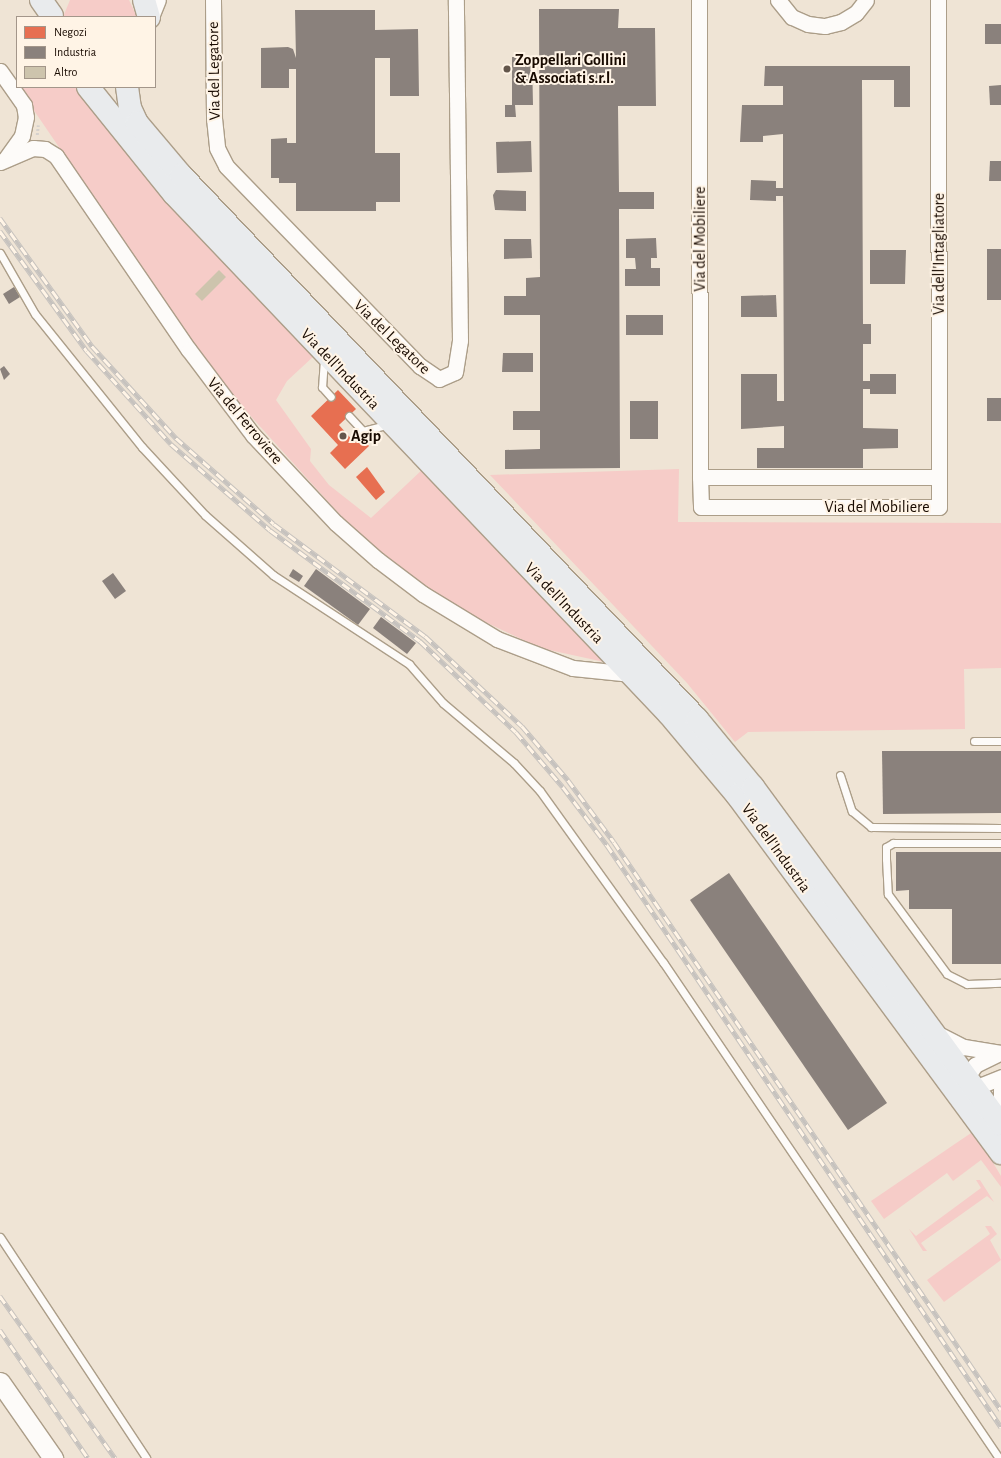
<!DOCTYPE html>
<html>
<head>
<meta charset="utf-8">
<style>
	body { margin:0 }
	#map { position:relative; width:1001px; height:1458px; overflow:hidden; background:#efe4d5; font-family:"Alegreya Sans",sans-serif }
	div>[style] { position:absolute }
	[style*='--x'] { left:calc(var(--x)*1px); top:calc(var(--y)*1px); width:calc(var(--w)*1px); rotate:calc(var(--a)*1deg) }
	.green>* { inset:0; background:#f6ccc8 }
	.shops>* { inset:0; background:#e76f51 }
	.industry>* { inset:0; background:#8a817c }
	.building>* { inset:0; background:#cdc4ad }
	.path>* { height:2.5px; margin-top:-1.25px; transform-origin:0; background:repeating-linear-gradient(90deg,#d5d1cd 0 2px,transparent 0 4px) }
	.roads { filter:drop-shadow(1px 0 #ac9e89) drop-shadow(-1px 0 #ac9e89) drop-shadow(0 1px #ac9e89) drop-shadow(0 -1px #ac9e89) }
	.service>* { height:7px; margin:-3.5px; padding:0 3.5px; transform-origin:3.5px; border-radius:3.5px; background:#fdfbf9 }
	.minor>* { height:15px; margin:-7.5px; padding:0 7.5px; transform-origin:7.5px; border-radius:7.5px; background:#fdfbf9 }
	.tertiary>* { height:19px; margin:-9.5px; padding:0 9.5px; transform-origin:9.5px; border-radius:9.5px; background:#fdfbf9 }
	.primary>* { height:22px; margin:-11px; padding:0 11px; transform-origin:11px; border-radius:11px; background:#e9ebed }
	.rail>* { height:4.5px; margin-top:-2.25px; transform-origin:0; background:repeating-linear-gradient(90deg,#fff4e6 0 9px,#c6c2be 0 18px); box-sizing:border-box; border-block:1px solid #c6c2be }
	.dots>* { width:11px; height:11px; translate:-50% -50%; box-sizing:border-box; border:2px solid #fff4e6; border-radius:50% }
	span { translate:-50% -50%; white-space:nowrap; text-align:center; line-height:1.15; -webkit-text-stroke:4px #fff4e6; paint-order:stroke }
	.poi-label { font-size:16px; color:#180a00; font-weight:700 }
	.left { translate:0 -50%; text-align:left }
	.street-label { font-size:16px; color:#180a00 }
	.legend { position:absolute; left:16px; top:16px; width:140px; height:72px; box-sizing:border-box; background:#fff4e6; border:1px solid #a3968a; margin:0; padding:5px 7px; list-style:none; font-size:12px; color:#180a00 }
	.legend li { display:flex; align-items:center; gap:8px; height:20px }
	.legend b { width:20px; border:1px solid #a3968a }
</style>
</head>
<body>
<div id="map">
	<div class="green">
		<i style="clip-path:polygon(70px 0,129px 0,137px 17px,63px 17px)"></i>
		<i style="clip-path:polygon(18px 87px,78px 87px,315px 355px,287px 381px,276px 400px,311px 449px,310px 461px,329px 485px,371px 518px,424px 468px,609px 663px,540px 648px,460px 610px,383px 555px,342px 517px,217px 379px)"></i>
		<i style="clip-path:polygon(679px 469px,678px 522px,1001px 523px,1001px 668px,964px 669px,965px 729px,748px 732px,735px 742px,687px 683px,490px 475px)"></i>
		<i style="clip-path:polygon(974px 1131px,1001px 1176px,1001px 1187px,981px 1160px,953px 1181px,947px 1173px,884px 1219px,871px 1201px)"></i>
		<i style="clip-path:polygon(976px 1180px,980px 1180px,994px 1202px,987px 1196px,921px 1243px,927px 1251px,923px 1251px,909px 1229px,916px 1236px,920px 1233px,981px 1188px)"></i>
		<i style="clip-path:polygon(985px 1226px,991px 1226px,997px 1234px,990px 1240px,1001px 1260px,944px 1302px,927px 1280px,990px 1234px)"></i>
	</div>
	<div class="shops">
		<i style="clip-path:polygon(338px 390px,356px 409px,339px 425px,355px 443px,361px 437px,369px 446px,345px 469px,330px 453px,338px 445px,311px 416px)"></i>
		<i style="clip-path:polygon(367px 467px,385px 492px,376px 500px,356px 477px)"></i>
	</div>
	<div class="industry">
		<i style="clip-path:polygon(539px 9px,619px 9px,618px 28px,655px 28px,656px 106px,618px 106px,619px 192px,654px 192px,654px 209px,619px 209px,620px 468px,505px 469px,505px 450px,540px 449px,540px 430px,513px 430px,513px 411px,540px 411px,540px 315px,504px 315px,504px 296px,526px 296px,526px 278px,540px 277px)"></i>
		<i style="clip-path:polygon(295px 10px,375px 10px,375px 30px,418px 29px,419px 96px,390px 96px,390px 58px,375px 58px,375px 153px,400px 153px,400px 202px,376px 202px,376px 211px,296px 211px,296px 183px,279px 183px,279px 178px,271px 178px,271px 139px,287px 138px,287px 143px,296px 143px,296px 69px,289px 69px,289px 88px,261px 88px,261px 48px,288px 47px,293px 49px,296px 58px)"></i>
		<i style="clip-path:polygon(985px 24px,1001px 24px,1001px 44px,985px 44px)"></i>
		<i style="clip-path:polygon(512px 57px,532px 57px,533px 105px,515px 105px,516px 117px,505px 117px,505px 105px,512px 105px)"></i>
		<i style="clip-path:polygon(765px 66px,910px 66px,910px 107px,894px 107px,894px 80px,862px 80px,863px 324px,871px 324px,871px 344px,863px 344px,863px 381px,870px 381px,870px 374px,896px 374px,896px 394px,870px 394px,870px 389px,863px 389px,863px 428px,898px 429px,898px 448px,863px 449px,863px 468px,757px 468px,757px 448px,784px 448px,784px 426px,741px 429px,741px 374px,777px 374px,777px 401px,784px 401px,783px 196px,776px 196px,776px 201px,750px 200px,751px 180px,776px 181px,776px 188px,783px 188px,783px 134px,763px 136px,763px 142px,740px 142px,742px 105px,783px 105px,783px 86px,764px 86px)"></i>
		<i style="clip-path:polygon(1001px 85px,1001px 105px,990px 105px,989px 86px)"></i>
		<i style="clip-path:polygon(531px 141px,532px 172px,497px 173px,496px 142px)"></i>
		<i style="clip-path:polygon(990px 161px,1001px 161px,1001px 181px,989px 181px)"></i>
		<i style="clip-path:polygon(496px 190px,526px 191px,526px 211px,495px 210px,493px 195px)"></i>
		<i style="clip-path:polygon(656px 238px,657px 258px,651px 258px,651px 268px,660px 268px,660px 286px,625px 286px,625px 269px,636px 269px,635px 258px,626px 258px,626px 239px)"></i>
		<i style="clip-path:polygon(504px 239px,531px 239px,532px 258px,504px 259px)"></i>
		<i style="clip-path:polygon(987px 249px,1001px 249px,1001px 300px,987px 300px)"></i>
		<i style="clip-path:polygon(870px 250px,906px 250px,905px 284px,870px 284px)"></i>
		<i style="clip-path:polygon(14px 287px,20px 297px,9px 304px,3px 294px)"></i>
		<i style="clip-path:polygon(776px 295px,777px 317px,741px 317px,741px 296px)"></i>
		<i style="clip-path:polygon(626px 315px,663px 315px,663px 335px,626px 335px)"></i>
		<i style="clip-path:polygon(503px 353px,533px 353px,533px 372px,502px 372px)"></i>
		<i style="clip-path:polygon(4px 366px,10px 374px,4px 380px,0 369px)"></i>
		<i style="clip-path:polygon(987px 398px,1001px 398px,1001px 421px,987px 421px)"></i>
		<i style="clip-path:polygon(630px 401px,658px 401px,658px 439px,630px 439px)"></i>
		<i style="clip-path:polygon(293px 569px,303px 576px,299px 582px,289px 576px)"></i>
		<i style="clip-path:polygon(316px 569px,370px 609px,358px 625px,304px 586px)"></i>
		<i style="clip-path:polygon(113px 573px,126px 591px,115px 599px,102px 581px)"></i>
		<i style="clip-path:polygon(381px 617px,416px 643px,407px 654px,373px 628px)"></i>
		<i style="clip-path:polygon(882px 751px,1001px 751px,1001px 813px,883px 814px)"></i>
		<i style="clip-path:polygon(896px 852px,1001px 852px,1001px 964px,952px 964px,952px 909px,909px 909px,909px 890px,896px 891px)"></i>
		<i style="clip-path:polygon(729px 873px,887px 1103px,848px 1130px,690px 900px)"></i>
	</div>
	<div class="building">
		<i style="clip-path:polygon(219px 270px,226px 277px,202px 301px,195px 294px)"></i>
	</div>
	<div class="path">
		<i style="--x:37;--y:135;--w:10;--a:-84"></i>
	</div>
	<div class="roads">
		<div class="service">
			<i style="--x:0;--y:253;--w:70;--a:60.2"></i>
			<i style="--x:35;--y:314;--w:171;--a:51.2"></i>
			<i style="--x:142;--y:447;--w:93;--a:47.2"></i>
			<i style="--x:205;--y:515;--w:91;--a:41.4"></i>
			<i style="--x:273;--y:575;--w:163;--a:33.2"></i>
			<i style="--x:409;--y:664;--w:52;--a:48.9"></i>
			<i style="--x:443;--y:703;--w:93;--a:40.2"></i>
			<i style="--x:514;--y:763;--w:38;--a:47"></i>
			<i style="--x:540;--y:791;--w:211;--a:54.3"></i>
			<i style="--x:663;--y:962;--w:599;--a:55.89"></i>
			<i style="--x:324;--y:359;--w:28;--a:94"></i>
			<i style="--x:322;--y:387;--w:13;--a:48"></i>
			<i style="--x:349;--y:416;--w:21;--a:47"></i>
			<i style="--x:363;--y:431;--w:27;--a:-15"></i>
			<i style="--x:974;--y:741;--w:27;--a:0"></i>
			<i style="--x:840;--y:775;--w:38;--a:72"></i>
			<i style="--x:852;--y:811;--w:25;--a:40"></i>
			<i style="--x:871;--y:827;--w:130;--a:0.4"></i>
			<i style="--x:1001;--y:843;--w:108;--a:180"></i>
			<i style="--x:893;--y:843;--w:8;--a:150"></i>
			<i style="--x:886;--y:847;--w:12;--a:90"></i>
			<i style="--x:886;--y:859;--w:35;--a:87"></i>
			<i style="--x:888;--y:894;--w:99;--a:53.6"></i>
			<i style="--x:947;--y:974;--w:22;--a:27"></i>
			<i style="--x:967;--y:984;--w:34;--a:-2"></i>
			<i style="--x:0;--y:1237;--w:265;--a:56.5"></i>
		</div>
		<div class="minor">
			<i style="--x:213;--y:0;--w:118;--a:89.5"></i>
			<i style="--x:214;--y:118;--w:30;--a:84"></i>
			<i style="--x:217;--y:148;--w:20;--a:63"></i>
			<i style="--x:226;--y:166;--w:279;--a:45.9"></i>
			<i style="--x:420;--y:366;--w:23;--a:34"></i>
			<i style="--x:439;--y:379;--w:17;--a:-24"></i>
			<i style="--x:455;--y:372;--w:32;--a:-81"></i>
			<i style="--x:460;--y:340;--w:340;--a:-90.7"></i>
			<i style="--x:699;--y:0;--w:477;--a:89.9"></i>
			<i style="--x:700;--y:477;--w:239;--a:0"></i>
			<i style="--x:778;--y:0;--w:22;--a:51"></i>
			<i style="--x:792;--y:17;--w:17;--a:24"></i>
			<i style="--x:808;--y:24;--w:17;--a:7"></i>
			<i style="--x:825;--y:26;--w:16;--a:-14"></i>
			<i style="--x:841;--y:22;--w:17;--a:-31"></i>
			<i style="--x:856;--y:13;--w:16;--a:-52"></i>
			<i style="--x:151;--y:17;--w:18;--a:-68"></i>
			<i style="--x:0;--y:71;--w:42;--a:54.8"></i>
			<i style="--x:24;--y:105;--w:12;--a:81"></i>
			<i style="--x:26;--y:117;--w:19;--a:102"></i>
			<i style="--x:22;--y:136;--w:26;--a:126"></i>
			<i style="--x:0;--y:162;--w:36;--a:-23"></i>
			<i style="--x:33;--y:148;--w:12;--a:5"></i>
			<i style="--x:45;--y:149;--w:13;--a:32"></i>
			<i style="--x:56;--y:156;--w:235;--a:55.6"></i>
			<i style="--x:189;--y:350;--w:106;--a:53"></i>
			<i style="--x:253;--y:435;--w:121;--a:46.7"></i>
			<i style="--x:336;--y:523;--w:56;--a:41.4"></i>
			<i style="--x:378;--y:560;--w:56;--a:37.1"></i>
			<i style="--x:423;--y:594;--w:87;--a:31.3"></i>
			<i style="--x:497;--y:639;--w:81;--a:20.9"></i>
			<i style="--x:573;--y:668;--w:59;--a:5.8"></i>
			<i style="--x:700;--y:477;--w:30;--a:88"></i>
			<i style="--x:701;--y:507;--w:238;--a:0"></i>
			<i style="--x:939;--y:507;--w:507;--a:-90.11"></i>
			<i style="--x:938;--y:1034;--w:29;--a:27"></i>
			<i style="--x:964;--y:1047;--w:37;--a:9"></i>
			<i style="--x:962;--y:1085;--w:24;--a:-57"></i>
			<i style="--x:975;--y:1065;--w:25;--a:-26"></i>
			<i style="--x:1001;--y:1089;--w:23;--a:90"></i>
			<i style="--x:967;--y:1091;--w:37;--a:-22"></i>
		</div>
		<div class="tertiary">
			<i style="--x:0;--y:1382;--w:93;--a:55.1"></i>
		</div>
		<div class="primary">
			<i style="--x:41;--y:0;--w:19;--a:55"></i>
			<i style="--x:144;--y:0;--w:18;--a:74"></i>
			<i style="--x:88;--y:87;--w:137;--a:51.2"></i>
			<i style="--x:174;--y:194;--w:718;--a:46.41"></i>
			<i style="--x:669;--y:714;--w:106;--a:50"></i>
			<i style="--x:737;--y:795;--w:445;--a:53.6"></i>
			<i style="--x:127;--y:87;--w:21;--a:82"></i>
			<i style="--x:130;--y:108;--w:17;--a:65"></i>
			<i style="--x:137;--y:123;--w:68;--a:49.8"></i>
			<i style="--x:181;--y:175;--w:750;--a:46.51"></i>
			<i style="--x:697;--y:719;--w:88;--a:50.5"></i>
			<i style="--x:753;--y:787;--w:418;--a:53.7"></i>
		</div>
	</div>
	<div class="rail">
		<i style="--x:0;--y:218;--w:158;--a:54.3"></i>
		<i style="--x:92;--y:346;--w:125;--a:47.6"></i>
		<i style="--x:176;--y:438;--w:130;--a:41.3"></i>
		<i style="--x:274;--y:524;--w:188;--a:36.6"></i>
		<i style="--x:425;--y:636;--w:132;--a:42.9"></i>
		<i style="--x:522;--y:726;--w:71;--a:49.6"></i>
		<i style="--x:568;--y:780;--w:77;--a:53.4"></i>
		<i style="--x:614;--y:842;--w:687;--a:55.73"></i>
		<i style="--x:0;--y:231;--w:148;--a:54.1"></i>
		<i style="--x:87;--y:351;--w:125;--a:47.9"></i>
		<i style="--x:171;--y:444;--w:131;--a:41"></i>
		<i style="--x:270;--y:530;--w:187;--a:36.5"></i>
		<i style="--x:420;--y:641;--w:132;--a:43.5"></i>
		<i style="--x:516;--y:732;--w:72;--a:49.5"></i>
		<i style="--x:563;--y:787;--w:73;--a:52.8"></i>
		<i style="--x:607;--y:845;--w:703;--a:55.9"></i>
		<i style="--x:0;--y:1296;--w:199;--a:54.6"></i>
		<i style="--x:0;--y:1330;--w:155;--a:55.5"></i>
	</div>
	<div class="dots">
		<i style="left:507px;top:69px;background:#63564b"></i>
		<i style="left:343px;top:436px;background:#63564b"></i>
	</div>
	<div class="poi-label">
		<span class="left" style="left:515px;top:69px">Zoppellari Gollini<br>&amp; Associati s.r.l.</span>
		<span class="left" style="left:351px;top:436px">Agip</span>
	</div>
	<div class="street-label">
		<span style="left:214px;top:71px;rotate:-91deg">Via del Legatore</span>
		<span style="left:700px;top:239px;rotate:-90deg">Via del Mobiliere</span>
		<span style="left:939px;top:254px;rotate:-90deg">Via dell'Intagliatore</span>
		<span style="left:392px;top:337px;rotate:44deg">Via del Legatore</span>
		<span style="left:340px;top:369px;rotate:46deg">Via dell'Industria</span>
		<span style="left:245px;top:421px;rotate:50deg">Via del Ferroviere</span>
		<span style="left:877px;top:507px">Via del Mobiliere</span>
		<span style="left:564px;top:603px;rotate:46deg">Via dell'Industria</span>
		<span style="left:776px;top:848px;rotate:54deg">Via dell'Industria</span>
	</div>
	<ul class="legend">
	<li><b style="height:11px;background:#e76f51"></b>Negozi</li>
	<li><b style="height:11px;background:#8a817c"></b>Industria</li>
	<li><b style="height:11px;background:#cdc4ad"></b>Altro</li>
	</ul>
</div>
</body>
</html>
